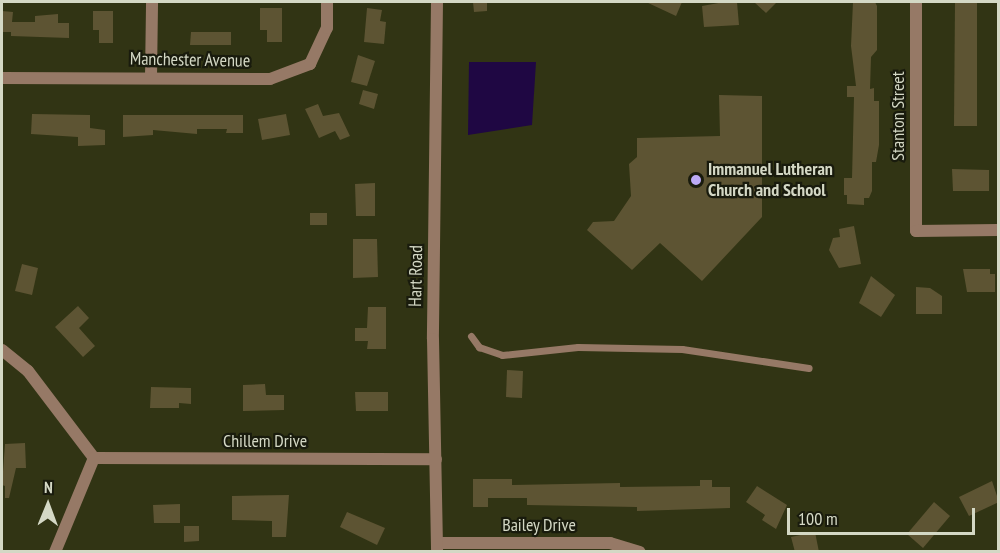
<!DOCTYPE html>
<html>
<head>
<meta charset="utf-8">
<style>
	body { margin:0 }
	#map { position:relative; width:1000px; height:553px; overflow:hidden; background:#313414; font-family:"PT Sans Narrow",sans-serif }
	div>[style] { position:absolute }
	[style*='--x'] { left:calc(var(--x)*1px); top:calc(var(--y)*1px); width:calc(var(--w)*1px); rotate:calc(var(--a)*1deg) }
	.water>* { inset:0; background:#1f0743 }
	.building>* { inset:0; background:#5d5433 }
	.service>* { height:7px; margin:-3.5px; padding:0 3.5px; transform-origin:3.5px; border-radius:3.5px; background:#967966 }
	.minor>* { height:12px; margin:-6px; padding:0 6px; transform-origin:6px; border-radius:6px; background:#967966 }
	.tertiary>* { height:12px; margin:-6px; padding:0 6px; transform-origin:6px; border-radius:6px; background:#967966 }
	.dots>* { width:16px; height:16px; translate:-50% -50%; box-sizing:border-box; border:3px solid #191b0d; border-radius:50% }
	span { translate:-50% -50%; white-space:nowrap; text-align:center; line-height:1.15; -webkit-text-stroke:4.5px #191b0d; paint-order:stroke }
	.street-label { font-size:18px; color:#d4d8c5 }
	.poi-label { font-size:18px; color:#d4d8c5; font-weight:700 }
	.left { translate:0 -50%; text-align:left }
	.frame { position:absolute; inset:0; border:3px solid #d4d8c5; pointer-events:none }
	.north { position:absolute; left:18px; top:475px; width:60px; height:60px; -webkit-text-stroke:4px #191b0d; paint-order:stroke; rotate:1deg; font-size:16px; font-weight:700; line-height:24px; text-align:center; color:#d4d8c5 }
	.north::after { content:''; display:block; margin:auto; width:21px; height:27px; background:#d4d8c5; clip-path:polygon(50% 0,100% 100%,50% 72%,0 100%) }
	.scale { position:absolute; left:787px; top:508px; width:188px; height:27px; box-sizing:border-box; border:3px solid #d4d8c5; border-top:0; padding-left:8px; font-size:18px; line-height:21px; white-space:nowrap; color:#d4d8c5; -webkit-text-stroke:4px #191b0d; paint-order:stroke }
</style>
</head>
<body>
<div id="map">
	<div class="water">
		<i style="clip-path:polygon(469px 62px,536px 62px,532px 125px,468px 135px)"></i>
	</div>
	<div class="building">
		<i style="clip-path:polygon(473px 2px,487px 2px,487px 11px,474px 12px)"></i>
		<i style="clip-path:polygon(646px 2px,682px 2px,676px 16px)"></i>
		<i style="clip-path:polygon(724px 2px,737px 2px,739px 25px,704px 27px,702px 6px)"></i>
		<i style="clip-path:polygon(754px 2px,777px 2px,766px 13px)"></i>
		<i style="clip-path:polygon(853px 2px,875px 2px,877px 6px,877px 50px,871px 57px,870px 89px,874px 88px,874px 101px,879px 101px,879px 145px,876px 162px,872px 162px,872px 191px,869px 198px,864px 198px,864px 205px,847px 204px,847px 195px,844px 195px,844px 178px,852px 178px,854px 97px,847px 97px,847px 86px,856px 86px,851px 46px)"></i>
		<i style="clip-path:polygon(955px 2px,977px 2px,977px 126px,954px 126px)"></i>
		<i style="clip-path:polygon(260px 8px,282px 8px,282px 42px,267px 42px,267px 30px,260px 30px)"></i>
		<i style="clip-path:polygon(367px 8px,382px 10px,380px 21px,386px 22px,384px 44px,364px 42px)"></i>
		<i style="clip-path:polygon(2px 11px,13px 12px,12px 22px,35px 22px,35px 16px,58px 14px,58px 23px,69px 23px,69px 38px,11px 36px,11px 32px,2px 32px)"></i>
		<i style="clip-path:polygon(93px 11px,113px 11px,113px 43px,99px 43px,99px 30px,93px 30px)"></i>
		<i style="clip-path:polygon(191px 32px,231px 32px,231px 45px,190px 45px)"></i>
		<i style="clip-path:polygon(358px 55px,375px 61px,367px 86px,351px 82px)"></i>
		<i style="clip-path:polygon(363px 90px,378px 94px,374px 109px,359px 104px)"></i>
		<i style="clip-path:polygon(719px 95px,762px 96px,762px 217px,702px 281px,660px 243px,632px 270px,587px 230px,593px 222px,614px 221px,631px 196px,629px 164px,637px 157px,637px 138px,720px 136px)"></i>
		<i style="clip-path:polygon(318px 104px,323px 116px,339px 113px,350px 136px,340px 140px,335px 131px,319px 138px,305px 109px)"></i>
		<i style="clip-path:polygon(32px 114px,90px 115px,90px 128px,105px 130px,105px 145px,78px 146px,78px 137px,31px 134px)"></i>
		<i style="clip-path:polygon(286px 114px,290px 135px,262px 140px,258px 119px)"></i>
		<i style="clip-path:polygon(123px 115px,243px 115px,243px 133px,226px 133px,227px 129px,197px 129px,197px 134px,153px 130px,153px 135px,123px 137px)"></i>
		<i style="clip-path:polygon(952px 169px,989px 170px,989px 191px,953px 191px)"></i>
		<i style="clip-path:polygon(375px 183px,375px 216px,356px 216px,355px 184px)"></i>
		<i style="clip-path:polygon(310px 213px,327px 213px,327px 225px,310px 225px)"></i>
		<i style="clip-path:polygon(854px 226px,861px 264px,839px 268px,829px 250px,833px 238px,840px 237px,839px 229px)"></i>
		<i style="clip-path:polygon(353px 239px,377px 239px,378px 277px,353px 278px)"></i>
		<i style="clip-path:polygon(22px 264px,38px 268px,32px 295px,15px 291px)"></i>
		<i style="clip-path:polygon(963px 269px,990px 269px,990px 274px,995px 274px,995px 292px,967px 292px)"></i>
		<i style="clip-path:polygon(871px 276px,895px 295px,881px 317px,859px 303px)"></i>
		<i style="clip-path:polygon(916px 287px,930px 288px,942px 296px,942px 314px,916px 314px)"></i>
		<i style="clip-path:polygon(78px 306px,89px 318px,79px 328px,95px 346px,83px 357px,55px 327px)"></i>
		<i style="clip-path:polygon(368px 307px,386px 307px,386px 349px,367px 349px,368px 341px,355px 341px,355px 328px,367px 328px)"></i>
		<i style="clip-path:polygon(507px 370px,523px 371px,522px 398px,506px 397px)"></i>
		<i style="clip-path:polygon(265px 384px,266px 395px,284px 395px,284px 410px,243px 411px,243px 385px)"></i>
		<i style="clip-path:polygon(151px 387px,191px 388px,191px 404px,179px 403px,179px 408px,150px 408px)"></i>
		<i style="clip-path:polygon(355px 392px,388px 392px,388px 411px,356px 411px)"></i>
		<i style="clip-path:polygon(25px 443px,26px 468px,16px 468px,9px 498px,5px 498px,5px 486px,2px 485px,5px 444px)"></i>
		<i style="clip-path:polygon(473px 479px,512px 479px,512px 485px,620px 483px,620px 487px,700px 486px,700px 480px,712px 480px,712px 487px,730px 487px,730px 508px,637px 511px,637px 507px,527px 505px,527px 498px,488px 498px,488px 507px,473px 507px)"></i>
		<i style="clip-path:polygon(992px 481px,999px 502px,969px 516px,959px 497px)"></i>
		<i style="clip-path:polygon(757px 486px,787px 505px,776px 529px,762px 520px,765px 515px,746px 502px)"></i>
		<i style="clip-path:polygon(289px 495px,286px 537px,272px 537px,272px 521px,232px 520px,232px 496px)"></i>
		<i style="clip-path:polygon(934px 502px,950px 516px,923px 548px,907px 534px)"></i>
		<i style="clip-path:polygon(180px 504px,180px 523px,154px 523px,153px 505px)"></i>
		<i style="clip-path:polygon(347px 512px,385px 528px,377px 545px,340px 527px)"></i>
		<i style="clip-path:polygon(184px 526px,199px 526px,199px 541px,184px 542px)"></i>
		<i style="clip-path:polygon(815px 532px,819px 552px,795px 552px,791px 537px)"></i>
	</div>
	<div class="service">
		<i style="--x:471;--y:336;--w:14;--a:54"></i>
		<i style="--x:479;--y:347;--w:24;--a:19"></i>
		<i style="--x:502;--y:355;--w:76;--a:-6"></i>
		<i style="--x:578;--y:347;--w:104;--a:1.1"></i>
		<i style="--x:682;--y:349;--w:128;--a:8.5"></i>
	</div>
	<div class="minor">
		<i style="--x:916;--y:2;--w:229;--a:90"></i>
		<i style="--x:916;--y:231;--w:82;--a:-0.7"></i>
		<i style="--x:151;--y:77;--w:75;--a:-89.2"></i>
		<i style="--x:2;--y:78;--w:268;--a:0.2"></i>
		<i style="--x:270;--y:79;--w:43;--a:-20.6"></i>
		<i style="--x:310;--y:64;--w:40;--a:-65"></i>
		<i style="--x:327;--y:28;--w:26;--a:-90"></i>
		<i style="--x:2;--y:350;--w:33;--a:39"></i>
		<i style="--x:28;--y:371;--w:109;--a:52.8"></i>
		<i style="--x:94;--y:458;--w:342;--a:0.2"></i>
		<i style="--x:438;--y:543;--w:172;--a:0"></i>
		<i style="--x:610;--y:543;--w:31;--a:17"></i>
		<i style="--x:55;--y:552;--w:102;--a:-67.5"></i>
	</div>
	<div class="tertiary">
		<i style="--x:437;--y:2;--w:337;--a:90.7"></i>
		<i style="--x:433;--y:339;--w:213;--a:88.9"></i>
	</div>
	<div class="dots">
		<i style="left:696px;top:180px;background:#bcaaf6"></i>
	</div>
	<div class="street-label">
		<span style="left:190px;top:60px;rotate:1deg">Manchester Avenue</span>
		<span style="left:898px;top:116px;rotate:-90deg">Stanton Street</span>
		<span style="left:416px;top:276px;rotate:-89deg">Hart Road</span>
		<span style="left:265px;top:441px">Chillem Drive</span>
		<span style="left:539px;top:525px">Bailey Drive</span>
	</div>
	<div class="poi-label">
		<span class="left" style="left:708px;top:180px">Immanuel Lutheran<br>Church and School</span>
	</div>
	<div class="frame"></div>
	<div class="north">N</div>
	<div class="scale">100 m</div>
</div>
</body>
</html>
